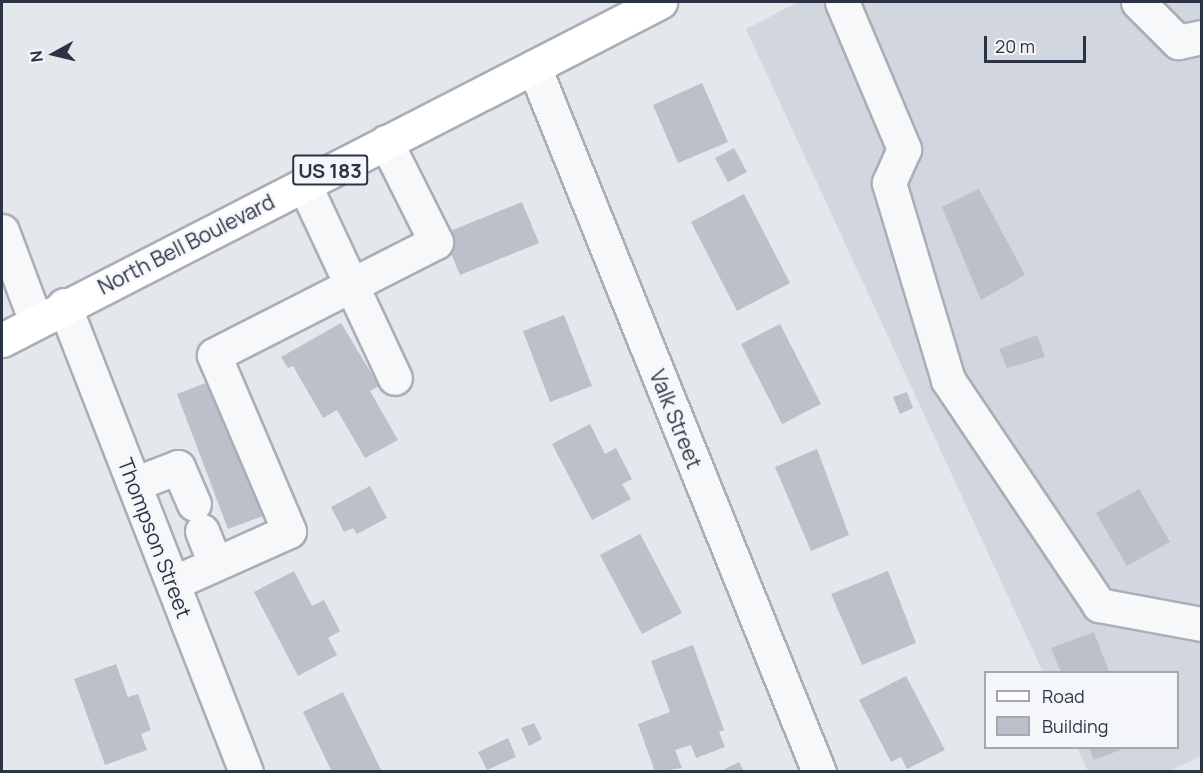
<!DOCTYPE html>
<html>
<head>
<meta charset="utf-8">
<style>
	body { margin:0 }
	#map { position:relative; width:1203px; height:773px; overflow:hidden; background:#e4e7ec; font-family:Manrope,sans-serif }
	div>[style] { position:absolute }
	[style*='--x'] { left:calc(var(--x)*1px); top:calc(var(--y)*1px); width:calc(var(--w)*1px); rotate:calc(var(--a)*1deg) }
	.built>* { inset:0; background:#d2d6de }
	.building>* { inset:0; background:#bbc0ca }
	.roads { filter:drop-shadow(2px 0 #a9aeb7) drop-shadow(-2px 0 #a9aeb7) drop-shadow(0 2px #a9aeb7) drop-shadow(0 -2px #a9aeb7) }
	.minor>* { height:33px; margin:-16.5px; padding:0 16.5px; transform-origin:16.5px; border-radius:16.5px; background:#f7f8fa }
	.major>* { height:33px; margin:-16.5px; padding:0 16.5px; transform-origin:16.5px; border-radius:16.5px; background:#fff }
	span { translate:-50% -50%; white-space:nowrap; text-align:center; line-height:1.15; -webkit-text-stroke:5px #f4f6f9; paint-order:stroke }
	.shield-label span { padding:2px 4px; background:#f4f6f9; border:2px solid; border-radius:4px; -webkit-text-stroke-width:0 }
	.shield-label { font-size:20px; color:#2b3445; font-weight:700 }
	.street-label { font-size:21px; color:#2b3445 }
	.frame { position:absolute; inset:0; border:3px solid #2b3445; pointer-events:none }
	.legend { position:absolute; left:984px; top:671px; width:195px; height:78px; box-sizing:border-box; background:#f4f6f9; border:2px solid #a4a8b1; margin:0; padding:8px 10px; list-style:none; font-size:18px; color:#2b3445 }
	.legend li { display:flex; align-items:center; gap:12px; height:30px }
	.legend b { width:30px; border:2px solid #a4a8b1 }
	.north { position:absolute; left:24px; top:24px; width:60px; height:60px; -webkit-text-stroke:4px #f4f6f9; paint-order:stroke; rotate:262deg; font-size:16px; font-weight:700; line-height:24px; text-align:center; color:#2b3445 }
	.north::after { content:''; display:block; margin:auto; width:21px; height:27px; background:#2b3445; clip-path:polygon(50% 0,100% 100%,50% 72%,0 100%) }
	.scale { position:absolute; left:984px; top:36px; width:102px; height:27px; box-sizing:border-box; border:3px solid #2b3445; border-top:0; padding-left:8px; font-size:18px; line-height:21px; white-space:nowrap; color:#2b3445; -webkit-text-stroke:4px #f4f6f9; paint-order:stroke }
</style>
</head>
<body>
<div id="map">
	<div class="built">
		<i style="clip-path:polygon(798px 2px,1201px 2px,1201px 756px,1170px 771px,1088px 771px,1077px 748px,1178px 748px,1178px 672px,1043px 672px,746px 29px)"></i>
	</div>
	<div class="building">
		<i style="clip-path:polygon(702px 83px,728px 142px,678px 163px,653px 105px)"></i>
		<i style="clip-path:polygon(734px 148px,747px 172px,728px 182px,715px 158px)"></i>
		<i style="clip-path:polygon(979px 189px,1025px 275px,981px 300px,942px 207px)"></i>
		<i style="clip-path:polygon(744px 194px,790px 283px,737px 311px,691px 222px)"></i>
		<i style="clip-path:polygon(522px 202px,539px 243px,460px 275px,443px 234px)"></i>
		<i style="clip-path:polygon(564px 315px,592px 386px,550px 402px,523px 331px)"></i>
		<i style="clip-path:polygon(341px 323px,379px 386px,370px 391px,398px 440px,365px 458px,337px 410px,323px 418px,293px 366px,288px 368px,281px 357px)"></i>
		<i style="clip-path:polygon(780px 324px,821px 404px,782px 424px,741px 344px)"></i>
		<i style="clip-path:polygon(1037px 335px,1045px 357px,1007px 368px,999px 349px)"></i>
		<i style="clip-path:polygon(216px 379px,268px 514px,228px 529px,177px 394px)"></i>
		<i style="clip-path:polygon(907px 392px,913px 408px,900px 414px,893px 397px)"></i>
		<i style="clip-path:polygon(590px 424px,605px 454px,616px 448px,632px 479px,622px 484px,631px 499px,592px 520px,552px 444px)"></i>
		<i style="clip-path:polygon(817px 449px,849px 535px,811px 551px,775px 467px)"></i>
		<i style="clip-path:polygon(370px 486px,387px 518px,357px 534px,353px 528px,344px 532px,331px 507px)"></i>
		<i style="clip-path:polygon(1139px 489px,1170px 542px,1127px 566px,1096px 513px)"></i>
		<i style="clip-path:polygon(640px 534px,682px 613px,642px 634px,600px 555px)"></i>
		<i style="clip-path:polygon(294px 571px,312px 606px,324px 600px,340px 631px,328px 638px,337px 655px,298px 676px,254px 592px)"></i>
		<i style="clip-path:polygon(888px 571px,916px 643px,862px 665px,831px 594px)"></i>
		<i style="clip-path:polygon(1094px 632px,1109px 672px,1061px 672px,1051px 648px)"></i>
		<i style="clip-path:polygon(693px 645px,724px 730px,719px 732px,725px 747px,696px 758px,691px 745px,675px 750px,682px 768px,655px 772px,638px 724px,670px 712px,651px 661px)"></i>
		<i style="clip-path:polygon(116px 664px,128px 697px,138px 694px,151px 730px,141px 734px,147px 750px,105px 765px,74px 679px)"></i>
		<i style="clip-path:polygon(906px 676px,945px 750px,907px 769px,901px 757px,891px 762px,859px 700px)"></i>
		<i style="clip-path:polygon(343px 692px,358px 723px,382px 772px,332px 772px,303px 712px)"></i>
		<i style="clip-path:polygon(534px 723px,542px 739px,529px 746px,521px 728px)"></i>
		<i style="clip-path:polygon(508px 738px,516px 757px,487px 770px,478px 752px)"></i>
		<i style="clip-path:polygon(1089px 748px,1125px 748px,1094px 760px)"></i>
		<i style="clip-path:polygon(739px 762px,744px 772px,719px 772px)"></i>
	</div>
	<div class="roads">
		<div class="minor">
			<i style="--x:842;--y:2;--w:160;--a:67.1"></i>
			<i style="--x:904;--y:149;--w:37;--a:114"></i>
			<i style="--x:889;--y:183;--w:206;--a:73.3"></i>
			<i style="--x:948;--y:380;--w:271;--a:56.1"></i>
			<i style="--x:1099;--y:605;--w:105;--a:10.5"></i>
			<i style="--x:1138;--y:2;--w:57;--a:45"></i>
			<i style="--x:1178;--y:42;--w:25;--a:-12"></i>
			<i style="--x:534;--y:67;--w:760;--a:67.99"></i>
			<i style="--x:304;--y:184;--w:214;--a:64.9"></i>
			<i style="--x:2;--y:231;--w:97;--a:69.5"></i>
			<i style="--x:64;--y:305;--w:501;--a:68.71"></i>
			<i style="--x:134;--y:484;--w:47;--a:-21.1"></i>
			<i style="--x:178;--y:467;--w:40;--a:66.6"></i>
			<i style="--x:202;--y:531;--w:35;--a:68"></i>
			<i style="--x:173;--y:583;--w:127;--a:-24.1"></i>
			<i style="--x:289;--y:531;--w:191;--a:-113.1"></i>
			<i style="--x:214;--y:355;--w:249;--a:-27"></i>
			<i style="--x:436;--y:242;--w:112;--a:-116.6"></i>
		</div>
		<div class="major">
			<i style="--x:2;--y:340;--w:740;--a:-27.19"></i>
		</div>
	</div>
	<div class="shield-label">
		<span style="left:330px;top:170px">US 183</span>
	</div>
	<div class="street-label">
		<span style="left:186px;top:244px;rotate:-27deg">North Bell Boulevard</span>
		<span style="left:676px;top:419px;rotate:68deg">Valk Street</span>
		<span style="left:155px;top:538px;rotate:69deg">Thompson Street</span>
	</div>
	<div class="frame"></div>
	<ul class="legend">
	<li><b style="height:8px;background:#fff"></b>Road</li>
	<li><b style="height:16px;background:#bbc0ca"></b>Building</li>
	</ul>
	<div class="north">N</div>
	<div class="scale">20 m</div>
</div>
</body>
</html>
